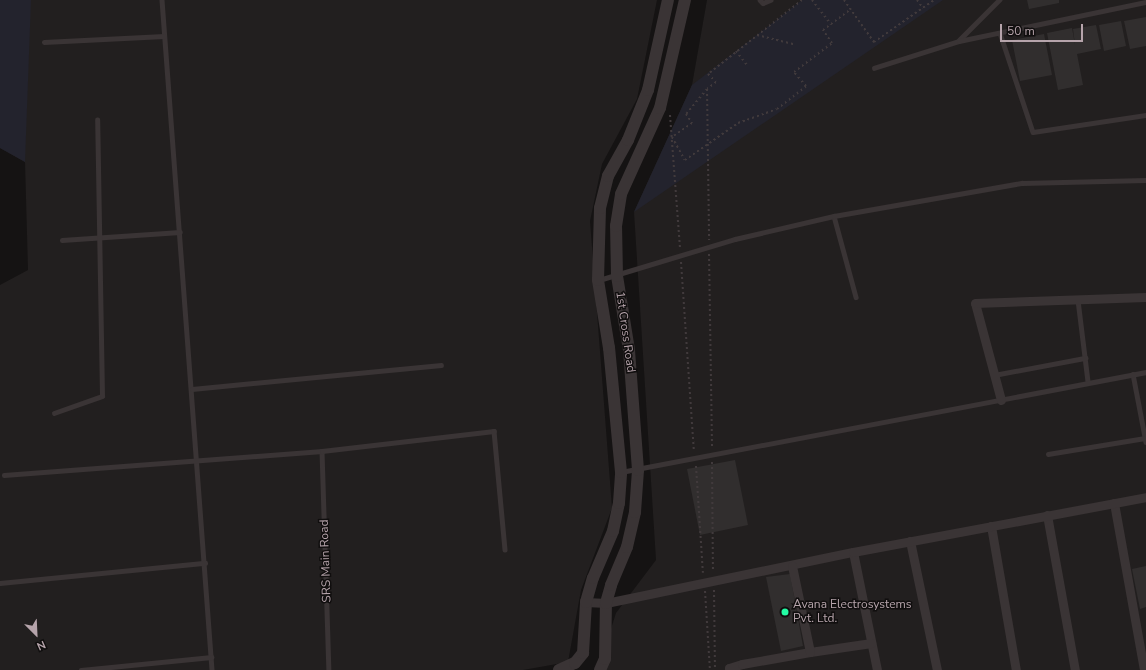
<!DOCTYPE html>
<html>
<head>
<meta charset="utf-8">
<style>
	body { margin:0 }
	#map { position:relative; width:1146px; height:670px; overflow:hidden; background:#151313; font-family:"Nunito Sans",sans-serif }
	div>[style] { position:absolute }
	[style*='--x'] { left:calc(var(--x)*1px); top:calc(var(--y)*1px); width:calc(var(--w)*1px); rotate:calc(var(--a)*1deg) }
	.built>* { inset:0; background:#221f1f }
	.green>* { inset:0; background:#23232d }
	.building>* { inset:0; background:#312e2e }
	.path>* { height:2px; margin-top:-1px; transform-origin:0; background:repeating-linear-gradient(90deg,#413a3c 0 2px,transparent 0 5px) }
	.service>* { height:4.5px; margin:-2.25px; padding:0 2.25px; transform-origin:2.25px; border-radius:2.25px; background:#3a3435 }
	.minor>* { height:9px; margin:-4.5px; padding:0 4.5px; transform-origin:4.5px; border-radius:4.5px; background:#3a3435 }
	.tertiary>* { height:12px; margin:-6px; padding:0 6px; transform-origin:6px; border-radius:6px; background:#3a3435 }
	.dots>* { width:11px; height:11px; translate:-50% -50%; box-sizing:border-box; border:2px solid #100e0e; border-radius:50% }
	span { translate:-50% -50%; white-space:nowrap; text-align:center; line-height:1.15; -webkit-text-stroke:3px #100e0e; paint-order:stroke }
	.street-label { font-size:12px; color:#b6a4ab }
	.poi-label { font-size:12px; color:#b6a4ab }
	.left { translate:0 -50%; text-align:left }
	.north { position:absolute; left:16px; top:614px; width:40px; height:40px; -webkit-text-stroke:3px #100e0e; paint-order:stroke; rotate:156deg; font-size:11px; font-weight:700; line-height:16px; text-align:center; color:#b6a4ab }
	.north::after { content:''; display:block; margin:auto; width:14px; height:18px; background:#b6a4ab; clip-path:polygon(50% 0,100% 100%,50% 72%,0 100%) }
	.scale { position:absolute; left:1000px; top:24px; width:83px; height:18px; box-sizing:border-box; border:2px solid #b6a4ab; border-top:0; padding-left:5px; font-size:12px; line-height:14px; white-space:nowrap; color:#b6a4ab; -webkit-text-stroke:3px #100e0e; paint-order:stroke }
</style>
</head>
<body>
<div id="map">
	<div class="built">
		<i style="clip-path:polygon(0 0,657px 0,637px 99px,602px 164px,590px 221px,612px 508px,581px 590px,568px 662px,523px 670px,0 670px,0 285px,28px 270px,25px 162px,0 148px)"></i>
		<i style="clip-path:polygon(707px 0,1146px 0,1146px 670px,598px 670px,616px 613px,656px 560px,634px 212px,692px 85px)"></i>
	</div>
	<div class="green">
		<i style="clip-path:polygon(0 0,31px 0,25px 162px,0 148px)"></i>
		<i style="clip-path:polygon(802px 0,943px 0,634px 212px,692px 85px)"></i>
	</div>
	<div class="building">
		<i style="clip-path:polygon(1027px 0,1059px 0,1059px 3px,1029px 9px)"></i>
		<i style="clip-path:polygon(1146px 17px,1146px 46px,1130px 49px,1124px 21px)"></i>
		<i style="clip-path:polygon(1121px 21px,1126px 46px,1104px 51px,1099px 25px)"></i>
		<i style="clip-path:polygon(1096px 25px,1101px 49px,1077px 54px,1083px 85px,1058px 90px,1047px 33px,1072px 28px,1075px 45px,1073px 29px)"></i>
		<i style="clip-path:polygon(1044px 34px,1052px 75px,1020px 81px,1012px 40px)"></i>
		<i style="clip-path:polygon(735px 460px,748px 525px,700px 535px,687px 469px)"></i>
		<i style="clip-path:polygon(1146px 566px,1146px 607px,1140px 609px,1132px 569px)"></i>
		<i style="clip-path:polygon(790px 574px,803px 646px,781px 651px,766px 577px)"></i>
	</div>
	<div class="path">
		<i style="--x:802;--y:0;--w:120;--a:141.8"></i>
		<i style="--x:708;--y:74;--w:11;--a:45"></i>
		<i style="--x:716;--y:82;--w:11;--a:142"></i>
		<i style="--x:707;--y:89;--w:33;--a:130"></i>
		<i style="--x:686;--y:114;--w:11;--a:56"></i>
		<i style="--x:692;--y:123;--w:24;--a:145"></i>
		<i style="--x:672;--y:137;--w:26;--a:61"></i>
		<i style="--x:685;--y:160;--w:65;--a:-34.9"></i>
		<i style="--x:738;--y:123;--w:41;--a:-19.7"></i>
		<i style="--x:777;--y:109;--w:37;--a:-38"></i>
		<i style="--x:806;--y:86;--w:18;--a:-131"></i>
		<i style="--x:794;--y:72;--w:48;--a:-37.3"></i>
		<i style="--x:832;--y:43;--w:16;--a:-125"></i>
		<i style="--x:823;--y:30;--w:35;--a:-37"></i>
		<i style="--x:812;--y:0;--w:31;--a:52"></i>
		<i style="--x:844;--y:0;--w:52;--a:54.5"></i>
		<i style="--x:874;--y:42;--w:73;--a:-35"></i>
		<i style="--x:917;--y:0;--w:10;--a:53"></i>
		<i style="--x:757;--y:35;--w:38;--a:14"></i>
		<i style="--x:736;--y:51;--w:18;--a:52"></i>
		<i style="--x:707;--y:89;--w:151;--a:89.2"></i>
		<i style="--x:670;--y:115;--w:133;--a:85.7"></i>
		<i style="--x:709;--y:254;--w:194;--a:89.1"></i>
		<i style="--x:681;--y:262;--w:189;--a:86.1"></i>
		<i style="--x:712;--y:462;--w:109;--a:89.5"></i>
		<i style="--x:696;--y:466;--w:107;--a:86.3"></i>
		<i style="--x:714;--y:590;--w:80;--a:89.3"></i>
		<i style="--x:705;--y:591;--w:79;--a:86.4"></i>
	</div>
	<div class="service">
		<i style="--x:162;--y:0;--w:672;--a:85.73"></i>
		<i style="--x:760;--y:0;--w:4;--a:45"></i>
		<i style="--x:763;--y:3;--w:8;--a:-23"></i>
		<i style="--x:1000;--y:33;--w:104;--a:71.6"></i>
		<i style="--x:1033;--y:132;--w:114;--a:-8.6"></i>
		<i style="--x:959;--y:40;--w:57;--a:-45"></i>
		<i style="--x:44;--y:42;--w:120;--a:-2.9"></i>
		<i style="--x:874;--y:68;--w:89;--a:-17.6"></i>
		<i style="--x:959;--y:41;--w:191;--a:-11.8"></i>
		<i style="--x:834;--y:216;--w:84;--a:74.8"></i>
		<i style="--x:62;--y:240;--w:118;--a:-3.9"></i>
		<i style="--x:599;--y:280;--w:142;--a:-16.8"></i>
		<i style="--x:735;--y:239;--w:102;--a:-13.1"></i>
		<i style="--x:834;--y:216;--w:191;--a:-10"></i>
		<i style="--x:1022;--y:183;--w:124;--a:-1.4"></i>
		<i style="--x:1078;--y:300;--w:83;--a:83"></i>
		<i style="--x:1133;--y:374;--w:69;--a:79.2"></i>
		<i style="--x:994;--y:375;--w:93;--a:-10.6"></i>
		<i style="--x:192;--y:389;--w:250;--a:-5.5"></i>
		<i style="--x:54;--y:413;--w:51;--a:-19.5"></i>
		<i style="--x:102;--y:396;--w:276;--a:-91"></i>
		<i style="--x:322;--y:451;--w:219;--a:88.2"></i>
		<i style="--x:1048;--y:454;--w:98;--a:-9.4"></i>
		<i style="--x:621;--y:472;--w:534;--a:-10.78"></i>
		<i style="--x:4;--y:475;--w:319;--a:-4.3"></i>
		<i style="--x:322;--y:451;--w:173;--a:-6.6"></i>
		<i style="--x:494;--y:431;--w:119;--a:84.7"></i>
		<i style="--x:0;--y:583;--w:206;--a:-5.6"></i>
		<i style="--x:81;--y:670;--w:131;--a:-5.7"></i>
	</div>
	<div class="minor">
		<i style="--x:1001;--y:400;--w:100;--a:-105"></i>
		<i style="--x:975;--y:303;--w:171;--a:-2"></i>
		<i style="--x:1114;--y:503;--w:170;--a:79.8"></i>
		<i style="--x:1047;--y:515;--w:158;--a:79.8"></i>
		<i style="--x:991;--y:526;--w:146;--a:80.2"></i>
		<i style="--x:910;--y:541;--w:132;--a:78.2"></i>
		<i style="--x:853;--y:552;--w:120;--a:78.5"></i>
		<i style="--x:586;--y:602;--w:20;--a:3"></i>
		<i style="--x:606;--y:603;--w:252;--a:-11.7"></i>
		<i style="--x:853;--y:552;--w:298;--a:-10.6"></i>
		<i style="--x:810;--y:652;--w:62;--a:-8.4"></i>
		<i style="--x:729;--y:670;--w:2;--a:-90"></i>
		<i style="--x:729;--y:668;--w:14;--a:-17"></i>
		<i style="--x:742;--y:664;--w:69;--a:-10"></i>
		<i style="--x:810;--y:652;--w:88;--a:-101.8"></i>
	</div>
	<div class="tertiary">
		<i style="--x:559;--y:670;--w:17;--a:-24"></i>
		<i style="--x:575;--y:663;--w:13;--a:-51"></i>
		<i style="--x:583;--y:653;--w:51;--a:-86.6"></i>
		<i style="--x:586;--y:602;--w:25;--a:-74"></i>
		<i style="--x:593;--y:578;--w:51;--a:-66.9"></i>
		<i style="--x:613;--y:531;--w:29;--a:-78"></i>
		<i style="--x:619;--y:503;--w:31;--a:-86"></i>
		<i style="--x:621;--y:472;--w:125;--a:-95.5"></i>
		<i style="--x:609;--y:348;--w:69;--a:-99.2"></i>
		<i style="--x:598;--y:280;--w:72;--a:-88.4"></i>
		<i style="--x:600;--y:208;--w:33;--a:-76"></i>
		<i style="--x:608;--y:176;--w:41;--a:-60.9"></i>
		<i style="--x:628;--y:140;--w:54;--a:-68.2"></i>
		<i style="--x:648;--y:90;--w:92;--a:-77.5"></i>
		<i style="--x:600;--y:670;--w:12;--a:-66"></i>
		<i style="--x:605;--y:659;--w:56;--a:-89"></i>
		<i style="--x:606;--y:603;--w:19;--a:-74"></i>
		<i style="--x:611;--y:585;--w:41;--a:-67.2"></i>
		<i style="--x:627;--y:547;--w:36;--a:-77"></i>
		<i style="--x:635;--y:512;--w:42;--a:-85.9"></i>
		<i style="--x:638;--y:470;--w:120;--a:-94.3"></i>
		<i style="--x:629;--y:350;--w:75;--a:-99.2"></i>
		<i style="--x:617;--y:276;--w:50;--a:-91.1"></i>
		<i style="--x:616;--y:226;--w:32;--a:-81"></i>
		<i style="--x:621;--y:194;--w:94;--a:-65.6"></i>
		<i style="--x:660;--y:108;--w:111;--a:-77"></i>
	</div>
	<div class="dots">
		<i style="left:785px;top:612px;background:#23fca4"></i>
	</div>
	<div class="street-label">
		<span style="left:625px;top:332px;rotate:82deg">1st Cross Road</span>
		<span style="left:326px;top:561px;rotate:-92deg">SRS Main Road</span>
	</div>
	<div class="poi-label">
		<span class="left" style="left:793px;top:612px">Avana Electrosystems<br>Pvt. Ltd.</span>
	</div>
	<div class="north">N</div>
	<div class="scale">50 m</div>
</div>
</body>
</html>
